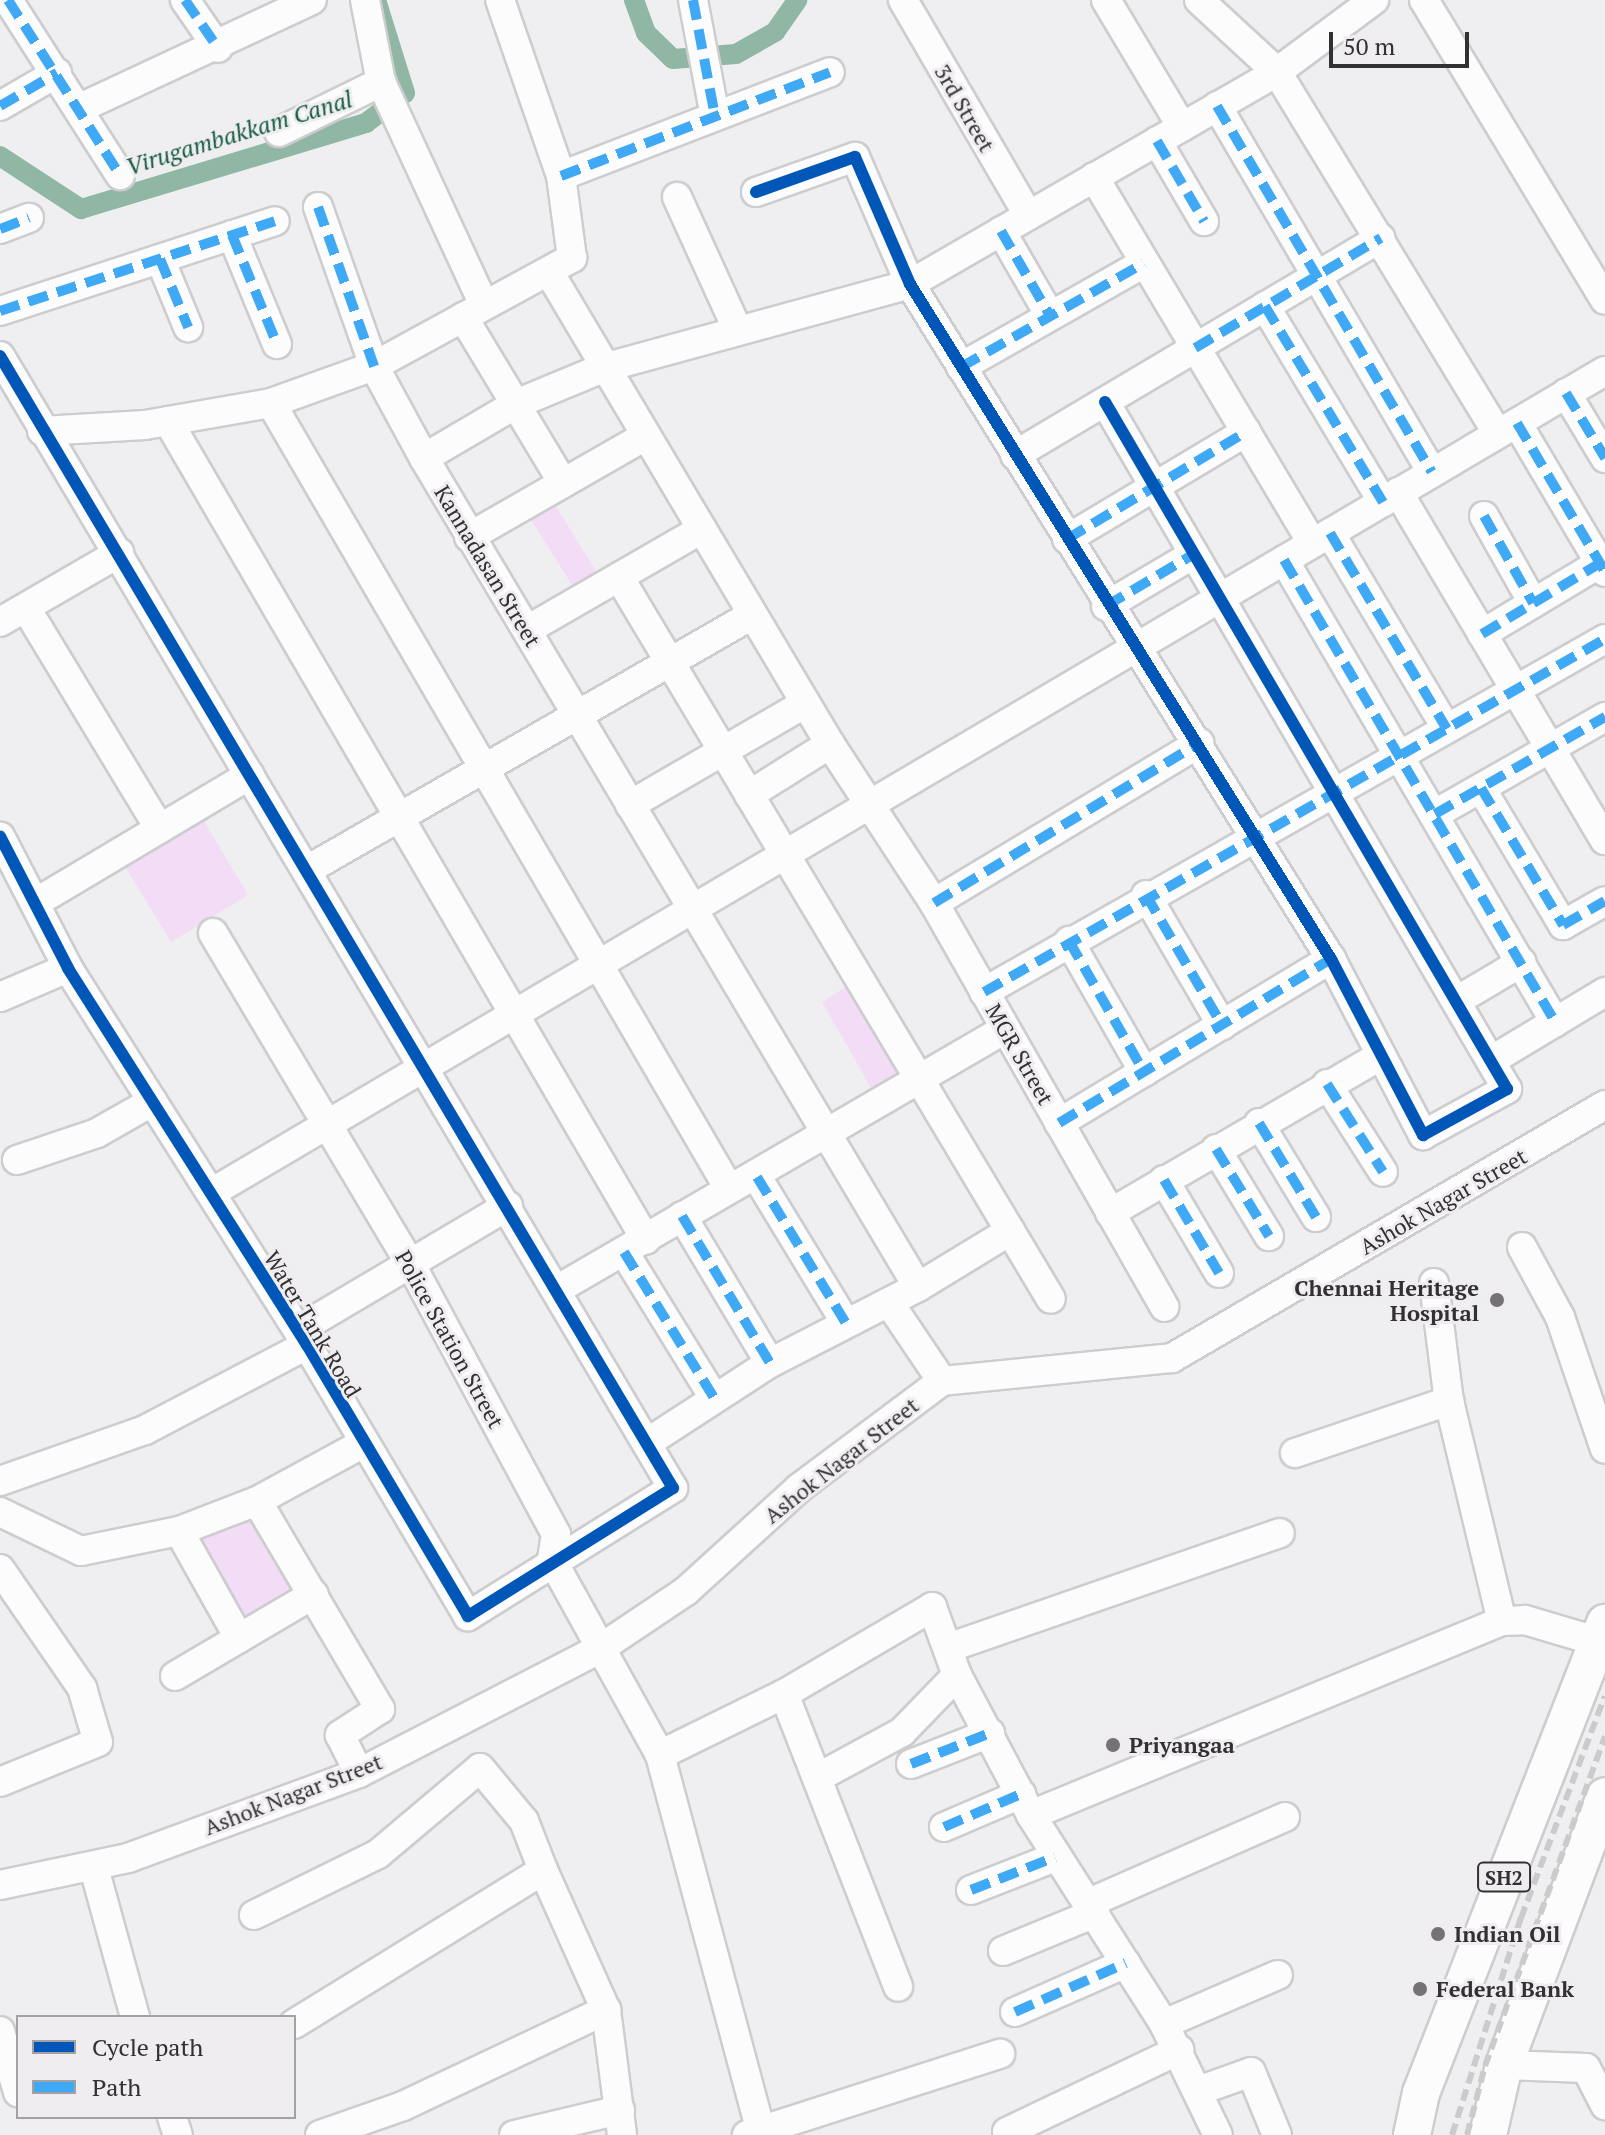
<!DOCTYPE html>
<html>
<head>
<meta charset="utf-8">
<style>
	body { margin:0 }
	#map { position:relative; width:1605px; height:2135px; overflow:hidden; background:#efeef0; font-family:"PT Serif",serif }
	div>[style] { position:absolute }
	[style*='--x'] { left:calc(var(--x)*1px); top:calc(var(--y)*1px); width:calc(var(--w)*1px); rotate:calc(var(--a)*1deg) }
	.green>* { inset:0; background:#f2dcf6 }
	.canal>* { height:20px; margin:-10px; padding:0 10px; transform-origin:10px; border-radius:10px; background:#8fb7a4 }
	.roads { filter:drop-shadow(2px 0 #cdccce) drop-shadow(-2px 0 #cdccce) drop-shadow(0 2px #cdccce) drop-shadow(0 -2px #cdccce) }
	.minor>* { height:28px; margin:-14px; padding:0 14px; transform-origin:14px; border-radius:14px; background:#fdfcfd }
	.major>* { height:36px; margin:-18px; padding:0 18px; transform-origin:18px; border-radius:18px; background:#fdfcfd }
	.rail>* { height:6px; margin-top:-3px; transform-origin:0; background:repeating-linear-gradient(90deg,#cccbcc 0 12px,transparent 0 18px) }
	.quiet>* { height:10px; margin-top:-5px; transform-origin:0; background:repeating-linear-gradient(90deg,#3fa9f5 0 20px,transparent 0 30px) }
	.cycleway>* { height:12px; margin:-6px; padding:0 6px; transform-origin:6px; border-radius:6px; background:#0057b8 }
	.dots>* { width:22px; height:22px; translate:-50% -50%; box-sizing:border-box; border:4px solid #f0edf1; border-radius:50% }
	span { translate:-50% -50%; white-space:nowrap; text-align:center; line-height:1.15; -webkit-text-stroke:6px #f0edf1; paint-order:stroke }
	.shield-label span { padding:2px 6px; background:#f0edf1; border:2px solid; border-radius:6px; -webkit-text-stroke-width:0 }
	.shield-label { font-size:20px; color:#323032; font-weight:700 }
	.street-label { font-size:22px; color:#323032 }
	.poi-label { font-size:22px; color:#323032; font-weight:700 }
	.right { translate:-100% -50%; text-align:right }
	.left { translate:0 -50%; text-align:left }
	.water-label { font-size:24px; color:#165e41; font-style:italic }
	.legend { position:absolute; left:16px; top:2015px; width:280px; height:104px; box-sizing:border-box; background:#f0edf1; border:2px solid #a4a1a5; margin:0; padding:10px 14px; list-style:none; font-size:24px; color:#323032 }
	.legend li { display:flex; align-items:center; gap:16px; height:40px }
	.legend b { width:40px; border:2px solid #a4a1a5 }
	.scale { position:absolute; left:1329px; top:32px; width:140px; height:36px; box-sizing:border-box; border:4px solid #323032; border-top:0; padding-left:10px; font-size:24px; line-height:28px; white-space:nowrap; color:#323032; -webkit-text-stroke:6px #f0edf1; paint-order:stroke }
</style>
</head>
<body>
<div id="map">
	<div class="green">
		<i style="clip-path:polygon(555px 505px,597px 573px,574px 588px,531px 520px)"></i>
		<i style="clip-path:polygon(204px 821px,248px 895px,171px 942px,126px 868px)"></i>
		<i style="clip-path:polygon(854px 982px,911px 1077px,877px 1098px,822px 1002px)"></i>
		<i style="clip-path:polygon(258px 1506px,309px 1595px,238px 1636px,185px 1534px)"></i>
	</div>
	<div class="canal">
		<i style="--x:634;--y:0;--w:35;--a:70"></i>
		<i style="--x:646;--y:33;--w:37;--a:44"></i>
		<i style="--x:673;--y:59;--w:63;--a:-4.5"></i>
		<i style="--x:736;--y:54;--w:45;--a:-29.4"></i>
		<i style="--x:775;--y:32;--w:39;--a:-55"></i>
		<i style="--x:0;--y:156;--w:97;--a:33.2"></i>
		<i style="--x:81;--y:209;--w:298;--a:-16.8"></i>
		<i style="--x:366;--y:123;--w:49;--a:-37.6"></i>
		<i style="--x:405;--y:93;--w:97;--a:-107.3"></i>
	</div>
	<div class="roads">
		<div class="minor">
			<i style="--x:8;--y:0;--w:208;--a:57.4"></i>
			<i style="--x:185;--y:0;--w:58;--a:55.5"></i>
			<i style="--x:365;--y:0;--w:84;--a:79"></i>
			<i style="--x:381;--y:82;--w:243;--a:65.2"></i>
			<i style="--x:693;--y:0;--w:118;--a:79.3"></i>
			<i style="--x:903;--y:0;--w:249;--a:59.8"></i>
			<i style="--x:1106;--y:0;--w:148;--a:59.1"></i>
			<i style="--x:1199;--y:0;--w:106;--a:42.7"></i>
			<i style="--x:1277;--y:72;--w:424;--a:58.6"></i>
			<i style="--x:1424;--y:0;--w:350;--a:58.9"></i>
			<i style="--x:0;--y:106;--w:66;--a:-30.1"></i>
			<i style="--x:1217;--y:106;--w:424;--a:59.6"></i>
			<i style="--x:78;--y:109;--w:258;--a:-25"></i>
			<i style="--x:279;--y:132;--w:114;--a:-26.1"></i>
			<i style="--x:1157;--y:141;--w:93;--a:59.6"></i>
			<i style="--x:561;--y:176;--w:288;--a:-21.1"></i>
			<i style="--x:1094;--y:177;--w:426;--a:59.2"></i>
			<i style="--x:756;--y:192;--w:105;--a:-19.5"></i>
			<i style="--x:855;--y:157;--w:138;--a:66.6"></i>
			<i style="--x:910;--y:284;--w:796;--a:58.05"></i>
			<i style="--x:1331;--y:959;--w:199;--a:62.4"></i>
			<i style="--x:1423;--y:1135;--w:96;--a:-28.7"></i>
			<i style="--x:1507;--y:1089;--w:796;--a:-120.33"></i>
			<i style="--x:677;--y:197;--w:147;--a:65.5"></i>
			<i style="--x:318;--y:207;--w:169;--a:70.6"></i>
			<i style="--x:374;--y:366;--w:105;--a:61.5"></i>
			<i style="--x:424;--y:458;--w:965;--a:59.21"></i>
			<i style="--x:918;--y:1287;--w:166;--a:152.8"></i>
			<i style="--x:770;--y:1363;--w:143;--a:147"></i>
			<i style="--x:0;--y:229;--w:31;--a:-21"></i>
			<i style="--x:1001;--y:231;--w:98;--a:60"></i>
			<i style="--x:232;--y:235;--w:118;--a:67.6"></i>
			<i style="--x:160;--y:259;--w:74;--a:67.6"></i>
			<i style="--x:549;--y:272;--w:549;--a:59.23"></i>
			<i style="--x:830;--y:744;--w:190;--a:56.8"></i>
			<i style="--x:934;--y:903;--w:465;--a:60.3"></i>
			<i style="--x:1265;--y:306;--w:229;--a:59"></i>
			<i style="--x:0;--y:311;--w:289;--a:-18.1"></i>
			<i style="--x:463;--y:317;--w:194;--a:58.9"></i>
			<i style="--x:0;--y:356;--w:1317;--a:59.27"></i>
			<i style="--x:673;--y:1488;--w:242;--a:148"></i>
			<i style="--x:468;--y:1616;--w:315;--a:-120.7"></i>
			<i style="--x:307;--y:1345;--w:446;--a:-122.4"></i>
			<i style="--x:68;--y:968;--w:148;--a:-117.3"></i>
			<i style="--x:961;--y:367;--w:210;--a:-29.6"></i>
			<i style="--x:1566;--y:393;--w:76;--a:59"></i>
			<i style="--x:271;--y:403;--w:907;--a:59.76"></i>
			<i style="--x:168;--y:421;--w:948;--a:59.73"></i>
			<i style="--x:1517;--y:423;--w:173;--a:59.4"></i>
			<i style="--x:42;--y:431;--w:103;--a:-3.3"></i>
			<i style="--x:145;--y:425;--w:128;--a:-9.9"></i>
			<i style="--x:271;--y:403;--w:109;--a:-19.8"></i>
			<i style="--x:374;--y:366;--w:226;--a:-28.6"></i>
			<i style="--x:572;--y:258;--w:83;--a:-97.6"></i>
			<i style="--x:561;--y:176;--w:186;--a:-109.1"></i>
			<i style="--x:1015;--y:455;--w:425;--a:-30.7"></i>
			<i style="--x:424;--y:458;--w:107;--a:-30.4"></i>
			<i style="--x:516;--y:404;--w:94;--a:-22.5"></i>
			<i style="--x:603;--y:368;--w:318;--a:-15.3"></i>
			<i style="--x:910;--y:284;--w:424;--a:-30"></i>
			<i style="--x:1277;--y:72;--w:121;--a:-36.6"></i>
			<i style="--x:1398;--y:492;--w:405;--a:59.3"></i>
			<i style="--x:1484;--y:516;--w:100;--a:60.6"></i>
			<i style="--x:1330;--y:533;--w:228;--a:59.2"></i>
			<i style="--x:469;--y:537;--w:203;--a:-29.8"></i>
			<i style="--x:1067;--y:539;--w:209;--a:-30.9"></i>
			<i style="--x:1284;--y:560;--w:536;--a:59.6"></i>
			<i style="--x:619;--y:577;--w:841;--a:59.11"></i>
			<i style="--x:1106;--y:606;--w:102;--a:-30.6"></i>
			<i style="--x:26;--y:608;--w:258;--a:58.8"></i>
			<i style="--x:0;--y:622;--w:138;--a:-30.1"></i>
			<i style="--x:527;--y:630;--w:202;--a:-30"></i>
			<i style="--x:1482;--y:634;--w:138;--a:-31"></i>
			<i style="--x:1481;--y:788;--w:160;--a:59.1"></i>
			<i style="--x:1563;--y:925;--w:48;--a:-29.7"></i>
			<i style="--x:749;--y:795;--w:96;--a:-32.2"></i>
			<i style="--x:630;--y:805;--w:203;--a:-30.1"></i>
			<i style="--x:1435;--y:814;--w:196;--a:-29.7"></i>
			<i style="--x:307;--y:870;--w:513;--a:-29.81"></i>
			<i style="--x:1146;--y:895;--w:151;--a:59.7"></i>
			<i style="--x:35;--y:903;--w:250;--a:-30.8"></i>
			<i style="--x:934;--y:903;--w:310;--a:-31.1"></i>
			<i style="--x:213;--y:933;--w:384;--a:59.2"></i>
			<i style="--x:410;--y:1263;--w:308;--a:61.7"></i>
			<i style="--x:556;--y:1534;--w:26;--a:99"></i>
			<i style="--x:1069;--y:941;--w:151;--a:60.2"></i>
			<i style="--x:984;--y:992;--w:714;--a:-29.62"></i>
			<i style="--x:0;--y:997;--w:74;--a:-23.1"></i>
			<i style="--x:1458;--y:1000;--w:74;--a:-30.7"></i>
			<i style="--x:1492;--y:1060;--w:132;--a:-31"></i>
			<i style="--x:1327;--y:1084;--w:104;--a:57.5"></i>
			<i style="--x:1059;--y:1123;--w:318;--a:-31.1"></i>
			<i style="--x:1259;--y:1123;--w:110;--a:58.8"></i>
			<i style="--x:1216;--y:1149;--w:102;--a:58.7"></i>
			<i style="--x:17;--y:1160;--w:84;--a:-18.6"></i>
			<i style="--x:97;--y:1133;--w:64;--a:-29.7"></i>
			<i style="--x:757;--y:1177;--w:170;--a:58.7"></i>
			<i style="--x:1164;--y:1180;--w:108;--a:59.4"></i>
			<i style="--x:211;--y:1193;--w:1618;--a:-30.53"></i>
			<i style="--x:1110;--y:1213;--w:310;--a:-30.2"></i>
			<i style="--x:682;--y:1216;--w:171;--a:59.1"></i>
			<i style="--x:1522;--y:1247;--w:80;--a:61.5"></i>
			<i style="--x:1560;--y:1317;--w:139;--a:71.2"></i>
			<i style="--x:624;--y:1252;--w:172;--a:58.3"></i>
			<i style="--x:1434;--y:1283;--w:119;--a:82.8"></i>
			<i style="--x:1449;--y:1401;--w:226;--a:76.5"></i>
			<i style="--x:918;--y:1287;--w:108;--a:-31.3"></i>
			<i style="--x:558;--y:1289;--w:517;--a:-30.18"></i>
			<i style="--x:890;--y:1304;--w:93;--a:56"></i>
			<i style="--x:298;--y:1330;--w:244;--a:-30.6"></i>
			<i style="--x:1295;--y:1453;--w:163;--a:-18.7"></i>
			<i style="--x:0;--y:1481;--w:154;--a:-19.4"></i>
			<i style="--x:145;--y:1430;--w:183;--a:-27.7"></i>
			<i style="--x:257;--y:1501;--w:242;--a:59.4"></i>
			<i style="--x:380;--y:1709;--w:48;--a:147"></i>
			<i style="--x:340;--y:1735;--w:42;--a:63.4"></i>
			<i style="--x:0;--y:1512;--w:90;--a:25.7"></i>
			<i style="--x:81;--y:1551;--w:100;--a:-11.5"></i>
			<i style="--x:179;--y:1531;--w:84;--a:-21"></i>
			<i style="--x:257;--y:1501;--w:117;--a:-28.5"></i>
			<i style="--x:179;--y:1531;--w:123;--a:60.7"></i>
			<i style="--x:552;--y:1560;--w:223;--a:61"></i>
			<i style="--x:660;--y:1755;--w:393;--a:75"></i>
			<i style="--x:0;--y:1569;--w:145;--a:55.4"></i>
			<i style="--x:82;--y:1688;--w:56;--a:73.5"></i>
			<i style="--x:98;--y:1742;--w:106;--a:157.8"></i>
			<i style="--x:948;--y:1648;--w:351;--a:-19.1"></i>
			<i style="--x:175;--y:1676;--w:161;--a:-30.5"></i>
			<i style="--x:784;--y:1694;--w:314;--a:68.7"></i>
			<i style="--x:660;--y:1755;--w:138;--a:-26.2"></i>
			<i style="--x:784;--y:1694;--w:172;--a:-30.4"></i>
			<i style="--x:932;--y:1607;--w:72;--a:69.8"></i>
			<i style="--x:957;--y:1675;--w:158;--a:62.1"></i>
			<i style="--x:1031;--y:1815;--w:248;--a:57.5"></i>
			<i style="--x:1164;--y:2024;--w:123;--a:64.1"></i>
			<i style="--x:911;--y:1764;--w:85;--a:-21.4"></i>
			<i style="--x:817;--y:1778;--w:97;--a:-28.4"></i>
			<i style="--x:902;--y:1732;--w:79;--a:-46"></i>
			<i style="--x:1031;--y:1815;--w:509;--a:-22.39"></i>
			<i style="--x:1502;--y:1621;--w:23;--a:-2"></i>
			<i style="--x:1525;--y:1620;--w:74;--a:16.5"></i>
			<i style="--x:944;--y:1827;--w:84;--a:-23.2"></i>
			<i style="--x:94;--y:1868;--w:155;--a:74.6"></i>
			<i style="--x:0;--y:1885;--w:131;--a:-11.9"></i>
			<i style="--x:128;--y:1858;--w:246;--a:-20.2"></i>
			<i style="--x:359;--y:1773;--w:272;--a:-27.3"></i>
			<i style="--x:601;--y:1648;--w:102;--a:-33.8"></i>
			<i style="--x:686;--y:1591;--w:153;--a:-42.3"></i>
			<i style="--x:799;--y:1488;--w:179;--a:-36.8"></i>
			<i style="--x:942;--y:1381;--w:231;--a:-5.7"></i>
			<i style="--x:1172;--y:1358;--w:501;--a:-30.3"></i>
			<i style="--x:971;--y:1890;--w:90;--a:-21.4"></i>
			<i style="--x:1089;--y:1903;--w:214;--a:-23.7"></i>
			<i style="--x:254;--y:1915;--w:138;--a:-26.2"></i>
			<i style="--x:378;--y:1854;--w:133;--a:-40.1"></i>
			<i style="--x:480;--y:1768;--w:69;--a:50.3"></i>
			<i style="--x:524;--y:1821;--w:53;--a:68.8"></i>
			<i style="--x:1003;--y:1951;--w:100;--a:-22.4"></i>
			<i style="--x:1015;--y:2012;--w:121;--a:-23.8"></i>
			<i style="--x:294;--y:2024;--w:293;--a:-31.7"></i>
			<i style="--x:543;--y:1870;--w:154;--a:65.8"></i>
			<i style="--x:606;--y:2010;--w:126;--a:82.7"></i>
			<i style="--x:1164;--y:2024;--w:124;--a:-23.3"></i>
			<i style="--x:0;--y:2031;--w:64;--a:73.6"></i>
			<i style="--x:1504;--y:2065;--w:82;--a:2.1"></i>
			<i style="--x:1586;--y:2068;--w:42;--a:62.8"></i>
			<i style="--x:1198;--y:2091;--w:56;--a:-19.7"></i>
			<i style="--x:1251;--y:2072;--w:68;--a:67.6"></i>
			<i style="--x:172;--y:2117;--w:19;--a:72"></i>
			<i style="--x:1007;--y:2132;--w:191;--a:-25.5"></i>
			<i style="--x:320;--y:2135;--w:88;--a:-19.3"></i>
			<i style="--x:403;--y:2106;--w:225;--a:-25.3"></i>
			<i style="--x:514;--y:2135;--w:109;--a:-13.3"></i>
			<i style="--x:747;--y:2135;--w:266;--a:-17.8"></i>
		</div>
		<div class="major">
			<i style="--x:1412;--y:2135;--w:43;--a:-77.9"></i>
			<i style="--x:1421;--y:2093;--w:505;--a:-68.62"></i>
			<i style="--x:1488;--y:2135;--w:72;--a:-77.1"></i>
			<i style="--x:1504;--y:2065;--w:287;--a:-69.4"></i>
		</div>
	</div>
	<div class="rail">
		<i style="--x:1452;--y:2135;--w:228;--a:-72.4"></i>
		<i style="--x:1521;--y:1918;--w:237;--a:-69.3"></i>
		<i style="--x:1467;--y:2135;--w:71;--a:-75.4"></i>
		<i style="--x:1485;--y:2066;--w:351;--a:-70"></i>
	</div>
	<div class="quiet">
		<i style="--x:8;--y:0;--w:208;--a:57.4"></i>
		<i style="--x:185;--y:0;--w:58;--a:55.5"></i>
		<i style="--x:693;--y:0;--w:118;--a:79.3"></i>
		<i style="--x:0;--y:106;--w:66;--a:-30.1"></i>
		<i style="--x:1217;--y:106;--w:424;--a:59.6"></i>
		<i style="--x:1157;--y:141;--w:93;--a:59.6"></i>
		<i style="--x:561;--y:176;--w:288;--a:-21.1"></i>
		<i style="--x:318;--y:207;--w:169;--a:70.6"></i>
		<i style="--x:0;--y:229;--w:31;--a:-21"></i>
		<i style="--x:1001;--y:231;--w:98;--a:60"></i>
		<i style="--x:232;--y:235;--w:118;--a:67.6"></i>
		<i style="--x:160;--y:259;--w:74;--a:67.6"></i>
		<i style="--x:1265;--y:306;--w:229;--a:59"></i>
		<i style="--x:0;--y:311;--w:289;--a:-18.1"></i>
		<i style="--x:1195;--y:348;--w:216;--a:-30.6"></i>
		<i style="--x:961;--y:367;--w:210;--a:-29.6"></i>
		<i style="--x:1566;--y:393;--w:76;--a:59"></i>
		<i style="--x:1517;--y:423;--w:173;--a:59.4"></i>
		<i style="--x:1484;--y:516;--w:100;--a:60.6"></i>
		<i style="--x:1330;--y:533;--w:228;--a:59.2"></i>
		<i style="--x:1067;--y:539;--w:209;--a:-30.9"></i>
		<i style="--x:1284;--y:560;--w:536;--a:59.6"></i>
		<i style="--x:1106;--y:606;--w:102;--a:-30.6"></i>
		<i style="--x:1482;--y:634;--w:138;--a:-31"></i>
		<i style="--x:1481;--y:788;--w:160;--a:59.1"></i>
		<i style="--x:1563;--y:925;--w:48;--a:-29.7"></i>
		<i style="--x:1435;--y:814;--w:196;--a:-29.7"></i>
		<i style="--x:1146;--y:895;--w:151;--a:59.7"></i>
		<i style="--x:934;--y:903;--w:310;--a:-31.1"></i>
		<i style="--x:1069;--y:941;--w:151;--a:60.2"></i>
		<i style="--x:984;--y:992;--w:714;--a:-29.62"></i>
		<i style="--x:1327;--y:1084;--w:104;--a:57.5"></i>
		<i style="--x:1059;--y:1123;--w:318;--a:-31.1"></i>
		<i style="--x:1259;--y:1123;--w:110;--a:58.8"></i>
		<i style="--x:1216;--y:1149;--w:102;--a:58.7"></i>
		<i style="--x:757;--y:1177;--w:170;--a:58.7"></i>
		<i style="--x:1164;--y:1180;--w:108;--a:59.4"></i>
		<i style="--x:682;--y:1216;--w:171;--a:59.1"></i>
		<i style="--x:624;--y:1252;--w:172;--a:58.3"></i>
		<i style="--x:911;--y:1764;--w:85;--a:-21.4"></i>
		<i style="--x:944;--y:1827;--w:84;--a:-23.2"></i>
		<i style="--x:971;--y:1890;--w:90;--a:-21.4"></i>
		<i style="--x:1015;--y:2012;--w:121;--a:-23.8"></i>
	</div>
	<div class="cycleway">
		<i style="--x:756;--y:192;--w:105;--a:-19.5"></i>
		<i style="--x:855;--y:157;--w:138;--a:66.6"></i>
		<i style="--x:910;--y:284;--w:796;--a:58.05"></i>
		<i style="--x:1331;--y:959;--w:199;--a:62.4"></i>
		<i style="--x:1423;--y:1135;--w:96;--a:-28.7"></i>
		<i style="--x:1507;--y:1089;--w:796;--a:-120.33"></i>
		<i style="--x:0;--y:356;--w:1317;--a:59.27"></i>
		<i style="--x:673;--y:1488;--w:242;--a:148"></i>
		<i style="--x:468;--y:1616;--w:315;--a:-120.7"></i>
		<i style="--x:307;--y:1345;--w:446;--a:-122.4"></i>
		<i style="--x:68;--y:968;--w:148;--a:-117.3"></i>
	</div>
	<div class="dots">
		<i style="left:1497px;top:1300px;background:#747274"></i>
		<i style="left:1113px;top:1745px;background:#747274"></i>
		<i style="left:1438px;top:1934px;background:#747274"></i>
		<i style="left:1420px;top:1989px;background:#747274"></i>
	</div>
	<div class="shield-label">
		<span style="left:1504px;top:1877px">SH2</span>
	</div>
	<div class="street-label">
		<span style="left:965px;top:108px;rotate:60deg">3rd Street</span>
		<span style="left:488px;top:566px;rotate:59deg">Kannadasan Street</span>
		<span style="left:1020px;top:1054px;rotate:60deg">MGR Street</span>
		<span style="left:1443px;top:1201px;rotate:-30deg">Ashok Nagar Street</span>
		<span style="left:313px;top:1324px;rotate:59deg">Water Tank Road</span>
		<span style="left:450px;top:1339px;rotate:61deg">Police Station Street</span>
		<span style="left:841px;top:1460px;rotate:-38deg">Ashok Nagar Street</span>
		<span style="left:293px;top:1794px;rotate:-21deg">Ashok Nagar Street</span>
	</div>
	<div class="poi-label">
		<span class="right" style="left:1479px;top:1300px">Chennai Heritage<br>Hospital</span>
		<span class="left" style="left:1129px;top:1745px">Priyangaa</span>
		<span class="left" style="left:1454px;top:1934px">Indian Oil</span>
		<span class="left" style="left:1436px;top:1989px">Federal Bank</span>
	</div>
	<div class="water-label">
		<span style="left:239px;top:133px;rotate:-17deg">Virugambakkam Canal</span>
	</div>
	<ul class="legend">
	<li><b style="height:10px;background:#0057b8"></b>Cycle path</li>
	<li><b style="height:10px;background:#3fa9f5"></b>Path</li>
	</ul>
	<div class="scale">50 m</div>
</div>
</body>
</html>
